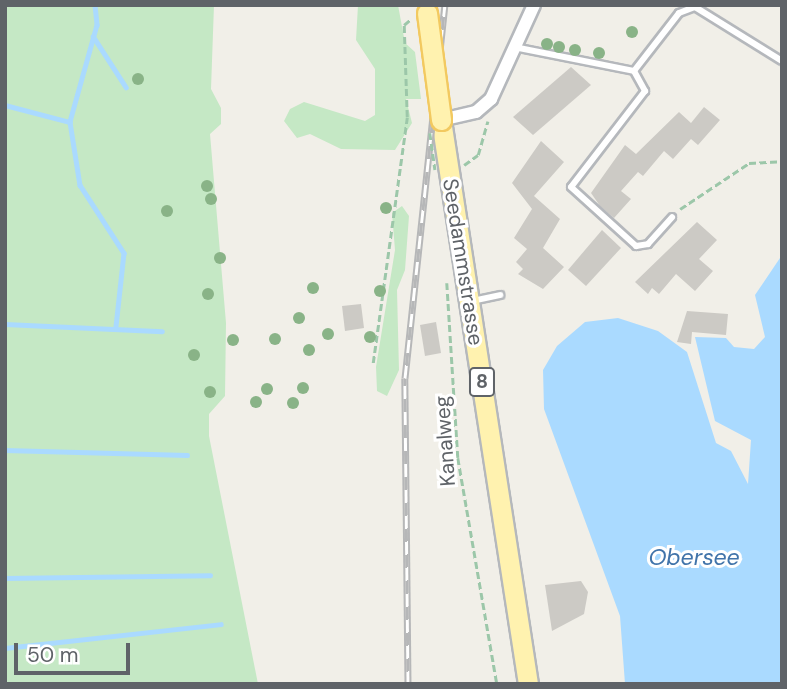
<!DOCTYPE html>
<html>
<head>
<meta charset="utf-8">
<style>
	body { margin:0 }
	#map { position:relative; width:787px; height:689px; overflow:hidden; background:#f1efe8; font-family:"DM Sans",sans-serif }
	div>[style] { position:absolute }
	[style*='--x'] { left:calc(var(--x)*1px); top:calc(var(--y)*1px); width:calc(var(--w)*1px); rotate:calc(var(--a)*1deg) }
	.green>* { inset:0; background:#c5e8c5 }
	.water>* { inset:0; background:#aadaff }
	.stream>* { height:4.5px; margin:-2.25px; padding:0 2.25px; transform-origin:2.25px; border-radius:2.25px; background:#aadaff }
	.building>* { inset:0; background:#cccac5 }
	.path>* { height:2.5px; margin-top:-1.25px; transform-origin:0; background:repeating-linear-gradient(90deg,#9cc7a9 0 7px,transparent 0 10.5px) }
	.roads { filter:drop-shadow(2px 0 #b5b8bc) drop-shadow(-2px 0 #b5b8bc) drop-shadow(0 2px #b5b8bc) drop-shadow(0 -2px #b5b8bc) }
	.service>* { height:6px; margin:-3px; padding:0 3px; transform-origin:3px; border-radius:3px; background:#fff }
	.minor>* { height:12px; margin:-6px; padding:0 6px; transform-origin:6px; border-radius:6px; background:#fff }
	.primary>* { height:19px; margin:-9.5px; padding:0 9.5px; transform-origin:9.5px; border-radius:9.5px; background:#fff2af }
	.rail>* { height:7px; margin-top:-3.5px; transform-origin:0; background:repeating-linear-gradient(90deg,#fff 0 13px,#b6b7b8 0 26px); box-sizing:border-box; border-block:2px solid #b6b7b8 }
	.path-bridge>* { height:2.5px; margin-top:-1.25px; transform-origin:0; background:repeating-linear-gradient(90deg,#9cc7a9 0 7px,transparent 0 10.5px) }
	.bridges { filter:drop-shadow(2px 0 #f2c960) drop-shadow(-2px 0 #f2c960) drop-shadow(0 2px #f2c960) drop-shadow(0 -2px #f2c960) }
	.primary-bridge>* { height:19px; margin:-9.5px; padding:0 9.5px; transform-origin:9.5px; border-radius:9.5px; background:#fff2af }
	.trees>* { width:12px; height:12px; margin:-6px; border-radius:50%; background:#89b387 }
	span { translate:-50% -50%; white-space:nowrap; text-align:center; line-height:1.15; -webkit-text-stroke:6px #fff; paint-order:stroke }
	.shield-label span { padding:2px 5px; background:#fff; border:2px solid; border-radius:5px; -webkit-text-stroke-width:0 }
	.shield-label { font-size:19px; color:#5f6368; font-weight:700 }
	.street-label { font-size:21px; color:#5f6368 }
	.water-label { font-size:23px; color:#4174aa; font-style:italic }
	.frame { position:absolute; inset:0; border:7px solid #5f6368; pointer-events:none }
	.scale { position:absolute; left:14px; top:643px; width:116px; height:32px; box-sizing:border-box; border:4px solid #5f6368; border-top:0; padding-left:9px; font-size:21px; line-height:24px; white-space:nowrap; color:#5f6368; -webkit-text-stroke:5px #fff; paint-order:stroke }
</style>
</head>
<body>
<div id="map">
	<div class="green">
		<i style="clip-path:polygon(5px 5px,214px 5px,211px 89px,221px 108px,221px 124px,210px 134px,226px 323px,225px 396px,209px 414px,209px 436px,258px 684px,5px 684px)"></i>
		<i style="clip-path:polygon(358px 5px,398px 5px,405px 43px,415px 52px,421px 99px,406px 99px,412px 123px,395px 150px,341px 149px,310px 134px,297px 138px,284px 121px,290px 109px,304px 102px,365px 121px,375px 115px,375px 69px,356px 40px)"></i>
		<i style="clip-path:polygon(402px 206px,409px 216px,405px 270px,397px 290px,399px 370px,387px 396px,377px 391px,376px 367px,395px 250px,392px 213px)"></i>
	</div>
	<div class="water">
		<i style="clip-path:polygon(782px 255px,782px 684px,625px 684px,620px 616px,544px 409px,543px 370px,557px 346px,585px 322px,618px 318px,658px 331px,687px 352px,716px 443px,731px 451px,748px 484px,751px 440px,715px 421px,695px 337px,726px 338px,734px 347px,754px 349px,765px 337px,755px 295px)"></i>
	</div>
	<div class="stream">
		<i style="--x:95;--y:5;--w:20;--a:84"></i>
		<i style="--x:97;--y:25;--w:101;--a:105.6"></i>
		<i style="--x:70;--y:122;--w:64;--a:81"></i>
		<i style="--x:80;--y:185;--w:81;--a:57.1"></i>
		<i style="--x:124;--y:253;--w:74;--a:96.2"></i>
		<i style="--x:93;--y:36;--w:61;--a:57.1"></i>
		<i style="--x:5;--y:105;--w:67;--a:14.7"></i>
		<i style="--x:5;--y:324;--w:157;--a:2.6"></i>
		<i style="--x:5;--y:450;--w:182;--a:1.6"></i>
		<i style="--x:5;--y:578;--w:205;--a:-0.8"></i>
		<i style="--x:5;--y:648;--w:217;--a:-6.3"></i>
	</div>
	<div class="building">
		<i style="clip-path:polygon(571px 67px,591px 85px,533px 135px,513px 117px)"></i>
		<i style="clip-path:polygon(704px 107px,720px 120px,698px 145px,691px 139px,673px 159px,664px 151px,643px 176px,638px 172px,621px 191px,631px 199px,614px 218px,600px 206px,591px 193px,625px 145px,636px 154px,679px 112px,691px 123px)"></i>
		<i style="clip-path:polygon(541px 141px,564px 162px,534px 196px,560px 219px,543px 248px,564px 267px,543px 289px,518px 274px,523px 269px,516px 262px,527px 249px,514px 238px,532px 209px,512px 183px)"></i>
		<i style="clip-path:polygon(697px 222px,717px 240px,699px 259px,713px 271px,695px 291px,676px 274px,659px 294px,652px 288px,648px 294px,635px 282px)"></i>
		<i style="clip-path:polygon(602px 230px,621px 248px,586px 286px,568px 270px)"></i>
		<i style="clip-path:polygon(361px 304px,364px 328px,345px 331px,342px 306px)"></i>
		<i style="clip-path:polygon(687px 311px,728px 314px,726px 335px,692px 332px,691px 344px,677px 342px)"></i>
		<i style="clip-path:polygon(436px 322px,441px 353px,425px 356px,420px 325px)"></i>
		<i style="clip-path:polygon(581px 581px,588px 592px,584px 614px,552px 631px,545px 585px)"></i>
	</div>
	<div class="path">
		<i style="--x:464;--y:165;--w:17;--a:-36"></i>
		<i style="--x:478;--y:155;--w:35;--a:-74"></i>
		<i style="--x:680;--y:209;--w:83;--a:-33.7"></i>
		<i style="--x:749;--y:163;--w:33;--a:-3"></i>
		<i style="--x:447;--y:283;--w:175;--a:86.4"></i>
		<i style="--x:458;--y:458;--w:229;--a:80.2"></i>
		<i style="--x:373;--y:363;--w:248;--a:-82.1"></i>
		<i style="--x:407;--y:117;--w:92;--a:-91.9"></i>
		<i style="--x:404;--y:25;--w:9;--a:-41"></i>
	</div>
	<div class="roads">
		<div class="service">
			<i style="--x:514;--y:47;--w:122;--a:11.3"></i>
			<i style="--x:634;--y:71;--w:23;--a:61"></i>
			<i style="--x:645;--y:91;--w:121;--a:127.6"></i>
			<i style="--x:571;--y:187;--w:88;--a:42.2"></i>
			<i style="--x:636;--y:246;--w:12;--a:-9"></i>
			<i style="--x:648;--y:244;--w:36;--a:-48"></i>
			<i style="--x:634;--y:71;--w:73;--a:-52.2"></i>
			<i style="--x:679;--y:13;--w:17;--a:-21"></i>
			<i style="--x:695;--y:7;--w:102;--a:31.8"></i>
			<i style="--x:472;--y:301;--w:29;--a:-12"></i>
		</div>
		<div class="minor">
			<i style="--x:441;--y:120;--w:36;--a:-13"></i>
			<i style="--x:476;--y:112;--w:20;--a:-41"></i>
			<i style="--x:491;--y:99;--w:103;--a:-65.4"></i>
		</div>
		<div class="primary">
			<i style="--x:441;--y:120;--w:571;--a:81.23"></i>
		</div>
	</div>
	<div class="rail">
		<i style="--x:408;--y:684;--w:306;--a:-90.6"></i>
		<i style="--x:405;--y:378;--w:375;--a:-83.9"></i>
	</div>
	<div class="path-bridge">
		<i style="--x:430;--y:133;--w:37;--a:82"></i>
	</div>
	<div class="bridges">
		<div class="primary-bridge">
			<i style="--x:427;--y:13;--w:108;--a:82.5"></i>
		</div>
	</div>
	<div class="trees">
		<i style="left:632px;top:32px"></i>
		<i style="left:547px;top:44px"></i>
		<i style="left:559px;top:47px"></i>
		<i style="left:575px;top:50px"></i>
		<i style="left:599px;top:53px"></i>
		<i style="left:138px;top:79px"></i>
		<i style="left:207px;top:186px"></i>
		<i style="left:211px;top:199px"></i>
		<i style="left:386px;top:208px"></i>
		<i style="left:167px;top:211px"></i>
		<i style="left:220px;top:258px"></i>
		<i style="left:313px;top:288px"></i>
		<i style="left:380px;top:291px"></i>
		<i style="left:208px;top:294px"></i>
		<i style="left:299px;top:318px"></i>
		<i style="left:328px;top:334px"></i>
		<i style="left:370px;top:337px"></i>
		<i style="left:275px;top:339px"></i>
		<i style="left:233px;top:340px"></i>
		<i style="left:309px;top:350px"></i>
		<i style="left:194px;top:355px"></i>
		<i style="left:303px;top:388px"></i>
		<i style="left:267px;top:389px"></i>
		<i style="left:210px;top:392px"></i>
		<i style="left:256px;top:402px"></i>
		<i style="left:293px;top:403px"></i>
	</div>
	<div class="shield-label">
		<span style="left:482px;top:382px">8</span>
	</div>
	<div class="street-label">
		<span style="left:463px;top:262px;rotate:81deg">Seedammstrasse</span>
		<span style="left:445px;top:441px;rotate:-94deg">Kanalweg</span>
	</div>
	<div class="water-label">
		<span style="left:694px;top:557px">Obersee</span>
	</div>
	<div class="frame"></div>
	<div class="scale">50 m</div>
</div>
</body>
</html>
